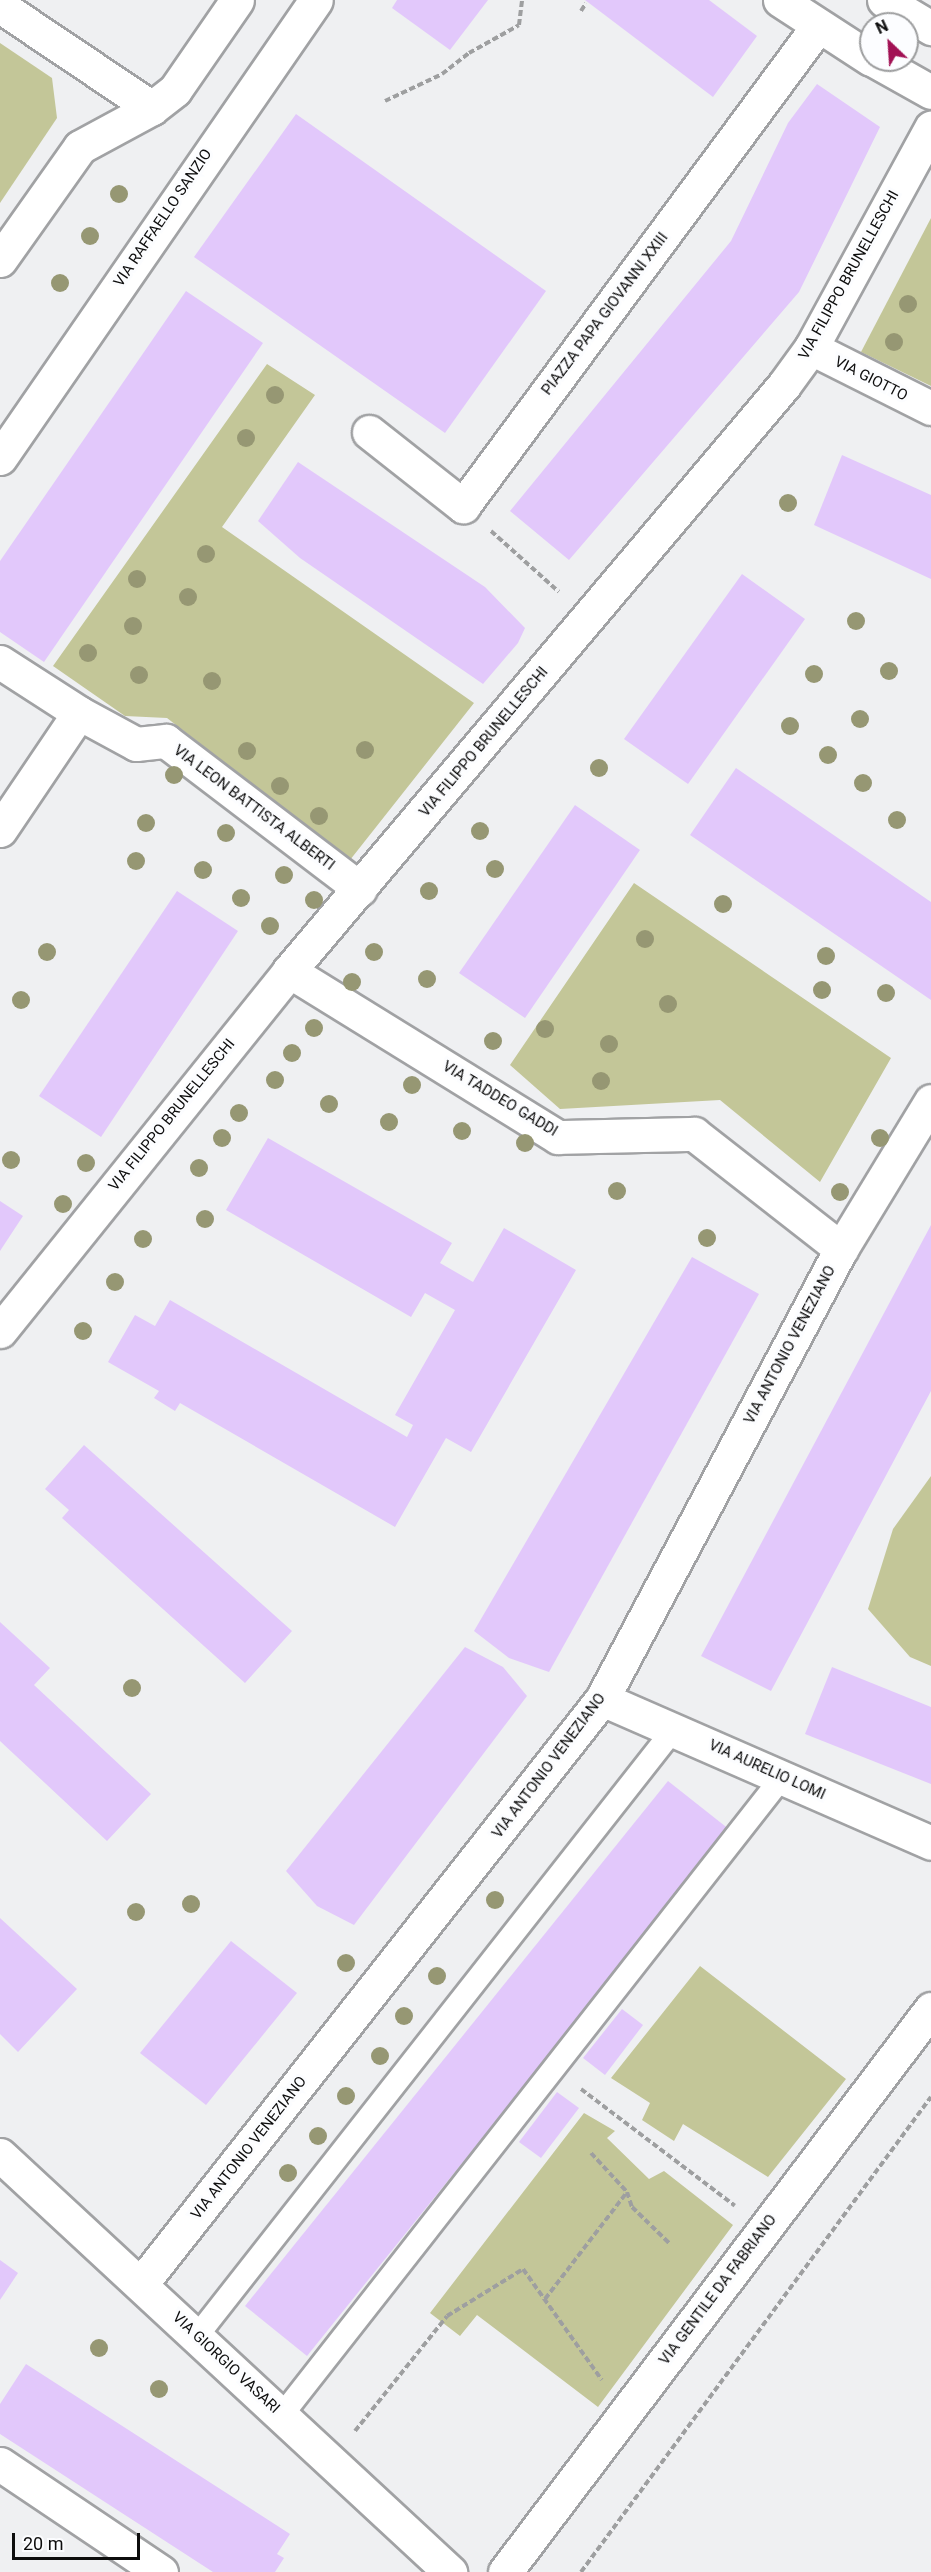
<!DOCTYPE html>
<html>
<head>
<meta charset="utf-8">
<style>
	body { margin:0 }
	#map { position:relative; width:931px; height:2572px; overflow:hidden; background:#eff0f2; font-family:Roboto,sans-serif }
	div>[style] { position:absolute }
	[style*='--x'] { left:calc(var(--x)*1px); top:calc(var(--y)*1px); width:calc(var(--w)*1px); rotate:calc(var(--a)*1deg) }
	.green>* { inset:0; background:#c3c698 }
	.building>* { inset:0; background:#e2c8fb }
	.path>* { height:4px; margin-top:-2px; transform-origin:0; background:repeating-linear-gradient(90deg,#9e9fa0 0 6px,transparent 0 9px) }
	.roads { filter:drop-shadow(2px 0 #a1a2a4) drop-shadow(-2px 0 #a1a2a4) drop-shadow(0 2px #a1a2a4) drop-shadow(0 -2px #a1a2a4) }
	.lane>* { height:22px; margin:-11px; padding:0 11px; transform-origin:11px; border-radius:11px; background:#fff }
	.street>* { height:33px; margin:-16.5px; padding:0 16.5px; transform-origin:16.5px; border-radius:16.5px; background:#fff }
	.secondary>* { height:33px; margin:-16.5px; padding:0 16.5px; transform-origin:16.5px; border-radius:16.5px; background:#fff }
	.trees>* { width:18px; height:18px; margin:-9px; border-radius:50%; background:#969773 }
	span { translate:-50% -50%; white-space:nowrap; text-align:center; line-height:1.15; -webkit-text-stroke:6px #fcfdff; paint-order:stroke }
	.street-label { font-size:15px; color:#0d0d0d }
	.north { position:absolute; left:859px; top:12px; width:60px; height:60px; box-sizing:border-box; background:#fcfdff; border:2px solid #9c9d9e; border-radius:50%; rotate:335deg; font-size:16px; font-weight:700; line-height:24px; text-align:center; color:#0d0d0d }
	.north::after { content:''; display:block; margin:auto; width:21px; height:27px; background:#a21154; clip-path:polygon(50% 0,100% 100%,50% 72%,0 100%) }
	.scale { position:absolute; left:12px; top:2533px; width:128px; height:27px; box-sizing:border-box; border:3px solid #0d0d0d; border-top:0; padding-left:8px; font-size:18px; line-height:21px; white-space:nowrap; color:#0d0d0d; -webkit-text-stroke:4px #fcfdff; paint-order:stroke }
</style>
</head>
<body>
<div id="map">
	<div class="green">
		<i style="clip-path:polygon(0 43px,52px 78px,57px 118px,0 203px)"></i>
		<i style="clip-path:polygon(931px 218px,931px 386px,861px 352px)"></i>
		<i style="clip-path:polygon(267px 364px,315px 395px,222px 527px,474px 703px,350px 860px,167px 718px,125px 716px,53px 666px)"></i>
		<i style="clip-path:polygon(634px 883px,891px 1058px,820px 1182px,720px 1100px,560px 1109px,510px 1065px)"></i>
		<i style="clip-path:polygon(931px 1476px,931px 1666px,910px 1657px,868px 1609px,893px 1529px)"></i>
		<i style="clip-path:polygon(700px 1966px,846px 2079px,768px 2177px,683px 2124px,674px 2141px,642px 2120px,650px 2103px,611px 2078px)"></i>
		<i style="clip-path:polygon(584px 2113px,615px 2131px,607px 2138px,649px 2179px,664px 2171px,733px 2225px,598px 2407px,477px 2315px,460px 2336px,430px 2313px)"></i>
	</div>
	<div class="building">
		<i style="clip-path:polygon(397px 0,488px 0,450px 50px,392px 8px)"></i>
		<i style="clip-path:polygon(585px 0,709px 0,757px 36px,713px 97px)"></i>
		<i style="clip-path:polygon(817px 84px,880px 127px,799px 292px,569px 560px,510px 511px,731px 241px,788px 123px)"></i>
		<i style="clip-path:polygon(296px 114px,546px 291px,445px 433px,194px 257px)"></i>
		<i style="clip-path:polygon(186px 291px,263px 343px,44px 662px,0 632px,0 561px)"></i>
		<i style="clip-path:polygon(842px 455px,931px 495px,931px 579px,814px 525px)"></i>
		<i style="clip-path:polygon(298px 462px,485px 587px,525px 628px,518px 643px,483px 684px,300px 558px,258px 521px)"></i>
		<i style="clip-path:polygon(742px 574px,805px 619px,688px 784px,624px 739px)"></i>
		<i style="clip-path:polygon(736px 768px,931px 902px,931px 1000px,690px 835px)"></i>
		<i style="clip-path:polygon(575px 805px,640px 850px,525px 1018px,459px 973px)"></i>
		<i style="clip-path:polygon(177px 891px,238px 931px,101px 1137px,39px 1096px)"></i>
		<i style="clip-path:polygon(268px 1138px,452px 1243px,440px 1263px,473px 1282px,504px 1228px,576px 1270px,471px 1452px,446px 1438px,395px 1527px,180px 1403px,175px 1411px,154px 1398px,159px 1391px,108px 1362px,135px 1315px,155px 1326px,170px 1300px,407px 1437px,413px 1425px,395px 1415px,455px 1310px,425px 1293px,411px 1317px,226px 1210px)"></i>
		<i style="clip-path:polygon(0 1201px,23px 1216px,0 1251px)"></i>
		<i style="clip-path:polygon(931px 1225px,931px 1391px,771px 1691px,701px 1656px)"></i>
		<i style="clip-path:polygon(692px 1257px,759px 1294px,549px 1672px,509px 1658px,474px 1631px)"></i>
		<i style="clip-path:polygon(84px 1445px,292px 1631px,245px 1683px,62px 1518px,69px 1510px,45px 1489px)"></i>
		<i style="clip-path:polygon(0 1622px,50px 1668px,34px 1685px,151px 1794px,107px 1841px,0 1741px)"></i>
		<i style="clip-path:polygon(465px 1647px,503px 1667px,527px 1696px,354px 1925px,317px 1906px,286px 1871px)"></i>
		<i style="clip-path:polygon(832px 1667px,931px 1707px,931px 1784px,805px 1734px)"></i>
		<i style="clip-path:polygon(668px 1781px,730px 1830px,307px 2356px,245px 2306px)"></i>
		<i style="clip-path:polygon(0 1918px,77px 1989px,18px 2052px,0 2034px)"></i>
		<i style="clip-path:polygon(231px 1941px,297px 1993px,206px 2105px,140px 2053px)"></i>
		<i style="clip-path:polygon(622px 2009px,643px 2025px,605px 2075px,583px 2058px)"></i>
		<i style="clip-path:polygon(557px 2092px,579px 2108px,541px 2158px,519px 2142px)"></i>
		<i style="clip-path:polygon(0 2260px,18px 2273px,0 2300px)"></i>
		<i style="clip-path:polygon(26px 2364px,290px 2534px,277px 2554px,284px 2558px,275px 2572px,213px 2572px,0 2434px,0 2404px)"></i>
	</div>
	<div class="path">
		<i style="--x:581;--y:11;--w:9;--a:-58"></i>
		<i style="--x:385;--y:101;--w:63;--a:-25.3"></i>
		<i style="--x:442;--y:74;--w:34;--a:-38"></i>
		<i style="--x:469;--y:53;--w:57;--a:-29.2"></i>
		<i style="--x:519;--y:25;--w:25;--a:-83"></i>
		<i style="--x:491;--y:531;--w:91;--a:41.9"></i>
		<i style="--x:581;--y:2089;--w:193;--a:37.2"></i>
		<i style="--x:591;--y:2153;--w:53;--a:47.3"></i>
		<i style="--x:627;--y:2192;--w:16;--a:72"></i>
		<i style="--x:632;--y:2207;--w:52;--a:44.2"></i>
		<i style="--x:545;--y:2299;--w:135;--a:-52.5"></i>
		<i style="--x:355;--y:2431;--w:147;--a:-51.3"></i>
		<i style="--x:447;--y:2316;--w:89;--a:-31.7"></i>
		<i style="--x:523;--y:2269;--w:136;--a:54.6"></i>
		<i style="--x:581;--y:2572;--w:590;--a:-53.62"></i>
	</div>
	<div class="roads">
		<div class="lane">
			<i style="--x:197;--y:2336;--w:772;--a:-51.84"></i>
			<i style="--x:282;--y:2415;--w:812;--a:-51.9"></i>
		</div>
		<div class="street">
			<i style="--x:0;--y:6;--w:183;--a:33.9"></i>
			<i style="--x:0;--y:260;--w:138;--a:-54.7"></i>
			<i style="--x:80;--y:147;--w:82;--a:-28.4"></i>
			<i style="--x:152;--y:108;--w:29;--a:-38"></i>
			<i style="--x:175;--y:90;--w:109;--a:-55.4"></i>
			<i style="--x:811;--y:348;--w:134;--a:26.6"></i>
			<i style="--x:369;--y:432;--w:120;--a:38.2"></i>
			<i style="--x:463;--y:506;--w:597;--a:-53.51"></i>
			<i style="--x:0;--y:458;--w:556;--a:-55.4"></i>
			<i style="--x:0;--y:662;--w:94;--a:32.8"></i>
			<i style="--x:79;--y:713;--w:65;--a:28.5"></i>
			<i style="--x:136;--y:744;--w:30;--a:-6"></i>
			<i style="--x:166;--y:741;--w:244;--a:37.3"></i>
			<i style="--x:0;--y:830;--w:141;--a:-56"></i>
			<i style="--x:289;--y:971;--w:316;--a:31.7"></i>
			<i style="--x:558;--y:1137;--w:136;--a:-1.3"></i>
			<i style="--x:694;--y:1134;--w:187;--a:38"></i>
			<i style="--x:0;--y:1331;--w:462;--a:-51.2"></i>
			<i style="--x:289;--y:971;--w:767;--a:-49.81"></i>
			<i style="--x:784;--y:385;--w:46;--a:-53.9"></i>
			<i style="--x:811;--y:348;--w:251;--a:-61.4"></i>
			<i style="--x:602;--y:1699;--w:359;--a:23.6"></i>
			<i style="--x:0;--y:2155;--w:614;--a:42.82"></i>
			<i style="--x:141;--y:2284;--w:745;--a:-51.76"></i>
			<i style="--x:602;--y:1699;--w:510;--a:-62.03"></i>
			<i style="--x:841;--y:1249;--w:173;--a:-58.7"></i>
			<i style="--x:0;--y:2464;--w:194;--a:33.9"></i>
			<i style="--x:505;--y:2572;--w:706;--a:-52.89"></i>
		</div>
		<div class="secondary">
			<i style="--x:780;--y:0;--w:108;--a:33"></i>
			<i style="--x:884;--y:0;--w:55;--a:30.8"></i>
			<i style="--x:874;--y:60;--w:65;--a:29.3"></i>
		</div>
	</div>
	<div class="trees">
		<i style="left:119px;top:194px"></i>
		<i style="left:90px;top:236px"></i>
		<i style="left:60px;top:283px"></i>
		<i style="left:908px;top:304px"></i>
		<i style="left:894px;top:342px"></i>
		<i style="left:275px;top:395px"></i>
		<i style="left:246px;top:438px"></i>
		<i style="left:788px;top:503px"></i>
		<i style="left:206px;top:554px"></i>
		<i style="left:137px;top:579px"></i>
		<i style="left:188px;top:597px"></i>
		<i style="left:856px;top:621px"></i>
		<i style="left:133px;top:626px"></i>
		<i style="left:88px;top:653px"></i>
		<i style="left:889px;top:671px"></i>
		<i style="left:814px;top:674px"></i>
		<i style="left:139px;top:675px"></i>
		<i style="left:212px;top:681px"></i>
		<i style="left:860px;top:719px"></i>
		<i style="left:790px;top:726px"></i>
		<i style="left:365px;top:750px"></i>
		<i style="left:247px;top:751px"></i>
		<i style="left:828px;top:755px"></i>
		<i style="left:599px;top:768px"></i>
		<i style="left:174px;top:775px"></i>
		<i style="left:863px;top:783px"></i>
		<i style="left:280px;top:786px"></i>
		<i style="left:319px;top:816px"></i>
		<i style="left:897px;top:820px"></i>
		<i style="left:146px;top:823px"></i>
		<i style="left:480px;top:831px"></i>
		<i style="left:226px;top:833px"></i>
		<i style="left:136px;top:861px"></i>
		<i style="left:495px;top:869px"></i>
		<i style="left:203px;top:870px"></i>
		<i style="left:284px;top:875px"></i>
		<i style="left:429px;top:891px"></i>
		<i style="left:241px;top:898px"></i>
		<i style="left:314px;top:900px"></i>
		<i style="left:723px;top:904px"></i>
		<i style="left:270px;top:926px"></i>
		<i style="left:645px;top:939px"></i>
		<i style="left:47px;top:952px"></i>
		<i style="left:374px;top:952px"></i>
		<i style="left:826px;top:956px"></i>
		<i style="left:427px;top:979px"></i>
		<i style="left:352px;top:982px"></i>
		<i style="left:822px;top:990px"></i>
		<i style="left:886px;top:993px"></i>
		<i style="left:21px;top:1000px"></i>
		<i style="left:668px;top:1004px"></i>
		<i style="left:314px;top:1028px"></i>
		<i style="left:545px;top:1029px"></i>
		<i style="left:493px;top:1041px"></i>
		<i style="left:609px;top:1044px"></i>
		<i style="left:292px;top:1053px"></i>
		<i style="left:275px;top:1080px"></i>
		<i style="left:601px;top:1081px"></i>
		<i style="left:412px;top:1085px"></i>
		<i style="left:329px;top:1104px"></i>
		<i style="left:239px;top:1113px"></i>
		<i style="left:389px;top:1122px"></i>
		<i style="left:462px;top:1131px"></i>
		<i style="left:222px;top:1138px"></i>
		<i style="left:880px;top:1138px"></i>
		<i style="left:525px;top:1143px"></i>
		<i style="left:11px;top:1160px"></i>
		<i style="left:86px;top:1163px"></i>
		<i style="left:199px;top:1168px"></i>
		<i style="left:617px;top:1191px"></i>
		<i style="left:840px;top:1192px"></i>
		<i style="left:63px;top:1204px"></i>
		<i style="left:205px;top:1219px"></i>
		<i style="left:707px;top:1238px"></i>
		<i style="left:143px;top:1239px"></i>
		<i style="left:115px;top:1282px"></i>
		<i style="left:83px;top:1331px"></i>
		<i style="left:132px;top:1688px"></i>
		<i style="left:495px;top:1900px"></i>
		<i style="left:191px;top:1904px"></i>
		<i style="left:136px;top:1912px"></i>
		<i style="left:346px;top:1963px"></i>
		<i style="left:437px;top:1976px"></i>
		<i style="left:404px;top:2016px"></i>
		<i style="left:380px;top:2056px"></i>
		<i style="left:346px;top:2096px"></i>
		<i style="left:318px;top:2136px"></i>
		<i style="left:288px;top:2173px"></i>
		<i style="left:99px;top:2348px"></i>
		<i style="left:159px;top:2389px"></i>
	</div>
	<div class="street-label">
		<span style="left:163px;top:218px;rotate:-56deg">VIA RAFFAELLO SANZIO</span>
		<span style="left:849px;top:275px;rotate:-61deg">VIA FILIPPO BRUNELLESCHI</span>
		<span style="left:605px;top:314px;rotate:-53deg">PIAZZA PAPA GIOVANNI XXIII</span>
		<span style="left:871px;top:379px;rotate:27deg">VIA GIOTTO</span>
		<span style="left:484px;top:742px;rotate:-50deg">VIA FILIPPO BRUNELLESCHI</span>
		<span style="left:254px;top:808px;rotate:37deg">VIA LEON BATTISTA ALBERTI</span>
		<span style="left:500px;top:1099px;rotate:31deg">VIA TADDEO GADDI</span>
		<span style="left:172px;top:1115px;rotate:-51deg">VIA FILIPPO BRUNELLESCHI</span>
		<span style="left:790px;top:1345px;rotate:-62deg">VIA ANTONIO VENEZIANO</span>
		<span style="left:549px;top:1766px;rotate:-53deg">VIA ANTONIO VENEZIANO</span>
		<span style="left:767px;top:1770px;rotate:24deg">VIA AURELIO LOMI</span>
		<span style="left:249px;top:2148px;rotate:-52deg">VIA ANTONIO VENEZIANO</span>
		<span style="left:718px;top:2290px;rotate:-53deg">VIA GENTILE DA FABRIANO</span>
		<span style="left:226px;top:2363px;rotate:43deg">VIA GIORGIO VASARI</span>
	</div>
	<div class="north">N</div>
	<div class="scale">20 m</div>
</div>
</body>
</html>
